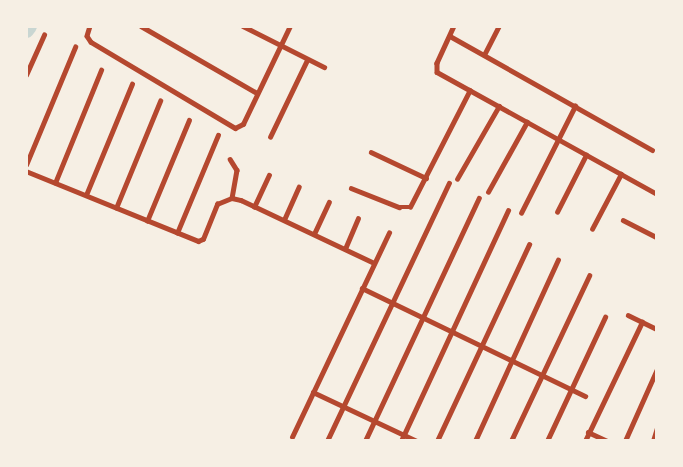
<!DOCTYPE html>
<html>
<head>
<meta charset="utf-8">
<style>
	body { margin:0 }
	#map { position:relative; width:683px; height:467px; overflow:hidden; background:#f6efe4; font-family:Jost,sans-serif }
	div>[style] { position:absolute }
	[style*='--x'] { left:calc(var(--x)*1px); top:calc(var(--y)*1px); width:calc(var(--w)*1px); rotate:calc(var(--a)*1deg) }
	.river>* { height:15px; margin:-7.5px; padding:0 7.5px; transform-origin:7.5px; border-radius:7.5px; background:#c9d6d2 }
	.minor>* { height:4.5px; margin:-2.25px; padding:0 2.25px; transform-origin:2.25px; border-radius:2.25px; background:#b5482f }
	span { translate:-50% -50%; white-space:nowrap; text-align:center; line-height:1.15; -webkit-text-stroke:4px #f6efe4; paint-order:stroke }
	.frame { position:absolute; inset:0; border:28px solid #f6efe4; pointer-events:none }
</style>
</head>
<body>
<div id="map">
	<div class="river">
		<i style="--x:26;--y:30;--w:5;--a:-53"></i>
	</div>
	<div class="minor">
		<i style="--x:90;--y:26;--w:10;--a:107"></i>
		<i style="--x:87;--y:36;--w:7;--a:56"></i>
		<i style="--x:91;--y:42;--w:168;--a:30.8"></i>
		<i style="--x:235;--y:128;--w:9;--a:-27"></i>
		<i style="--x:243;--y:124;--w:109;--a:-64.4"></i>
		<i style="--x:141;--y:26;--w:134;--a:30"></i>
		<i style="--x:243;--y:26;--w:91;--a:26.8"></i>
		<i style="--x:454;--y:26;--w:41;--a:114.7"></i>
		<i style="--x:437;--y:63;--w:9;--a:90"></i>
		<i style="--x:437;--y:72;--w:252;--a:29"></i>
		<i style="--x:450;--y:36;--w:232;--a:29.4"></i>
		<i style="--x:484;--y:55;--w:33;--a:-63"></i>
		<i style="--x:26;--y:75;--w:44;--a:-65.8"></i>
		<i style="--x:270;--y:137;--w:85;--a:-64.3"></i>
		<i style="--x:371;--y:152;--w:61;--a:25.3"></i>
		<i style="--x:230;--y:159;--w:13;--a:58"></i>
		<i style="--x:237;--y:170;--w:28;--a:100"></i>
		<i style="--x:26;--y:165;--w:128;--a:-67.4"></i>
		<i style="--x:26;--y:171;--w:186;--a:22.1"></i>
		<i style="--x:198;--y:241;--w:5;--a:-22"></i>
		<i style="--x:203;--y:239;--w:38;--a:-68"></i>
		<i style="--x:217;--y:204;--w:16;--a:-22"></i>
		<i style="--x:232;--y:198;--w:9;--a:13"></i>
		<i style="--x:241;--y:200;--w:147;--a:25.3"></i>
		<i style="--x:457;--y:179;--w:84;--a:-60.1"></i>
		<i style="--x:55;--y:183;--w:122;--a:-67.8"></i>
		<i style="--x:351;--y:188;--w:52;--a:21.6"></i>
		<i style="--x:399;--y:207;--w:11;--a:0"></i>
		<i style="--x:410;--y:207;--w:131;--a:-62.9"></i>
		<i style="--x:488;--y:192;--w:80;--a:-60.9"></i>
		<i style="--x:86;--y:195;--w:120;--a:-67.5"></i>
		<i style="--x:254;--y:207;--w:35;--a:-65"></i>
		<i style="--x:116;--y:208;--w:116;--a:-67.6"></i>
		<i style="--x:557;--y:212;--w:64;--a:-63"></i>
		<i style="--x:521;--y:213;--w:120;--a:-63.2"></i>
		<i style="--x:284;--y:220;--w:36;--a:-66"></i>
		<i style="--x:623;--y:220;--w:38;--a:27"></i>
		<i style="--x:147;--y:221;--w:109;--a:-67.4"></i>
		<i style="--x:592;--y:229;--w:62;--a:-62.2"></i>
		<i style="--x:177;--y:233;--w:106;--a:-67.3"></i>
		<i style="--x:314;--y:234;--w:35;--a:-65"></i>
		<i style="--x:345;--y:249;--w:33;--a:-67"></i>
		<i style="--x:362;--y:288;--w:248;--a:25.8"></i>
		<i style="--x:628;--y:315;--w:32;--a:26"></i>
		<i style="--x:313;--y:392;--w:115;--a:25.2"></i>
		<i style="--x:588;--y:432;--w:21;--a:25"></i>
		<i style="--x:292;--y:437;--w:226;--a:-64.6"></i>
		<i style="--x:327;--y:441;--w:285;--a:-64.7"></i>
		<i style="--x:365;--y:441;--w:268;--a:-64.9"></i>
		<i style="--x:401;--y:441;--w:254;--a:-65.1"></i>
		<i style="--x:437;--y:441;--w:217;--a:-64.9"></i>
		<i style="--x:475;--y:441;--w:199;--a:-65.4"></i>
		<i style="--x:511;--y:441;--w:183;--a:-64.7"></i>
		<i style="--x:547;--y:441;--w:137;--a:-64.9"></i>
		<i style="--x:585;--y:441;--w:132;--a:-64.4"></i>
		<i style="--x:625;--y:441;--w:79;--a:-66"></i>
		<i style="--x:653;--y:441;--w:14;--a:-73"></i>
	</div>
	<div class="frame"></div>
</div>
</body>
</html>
